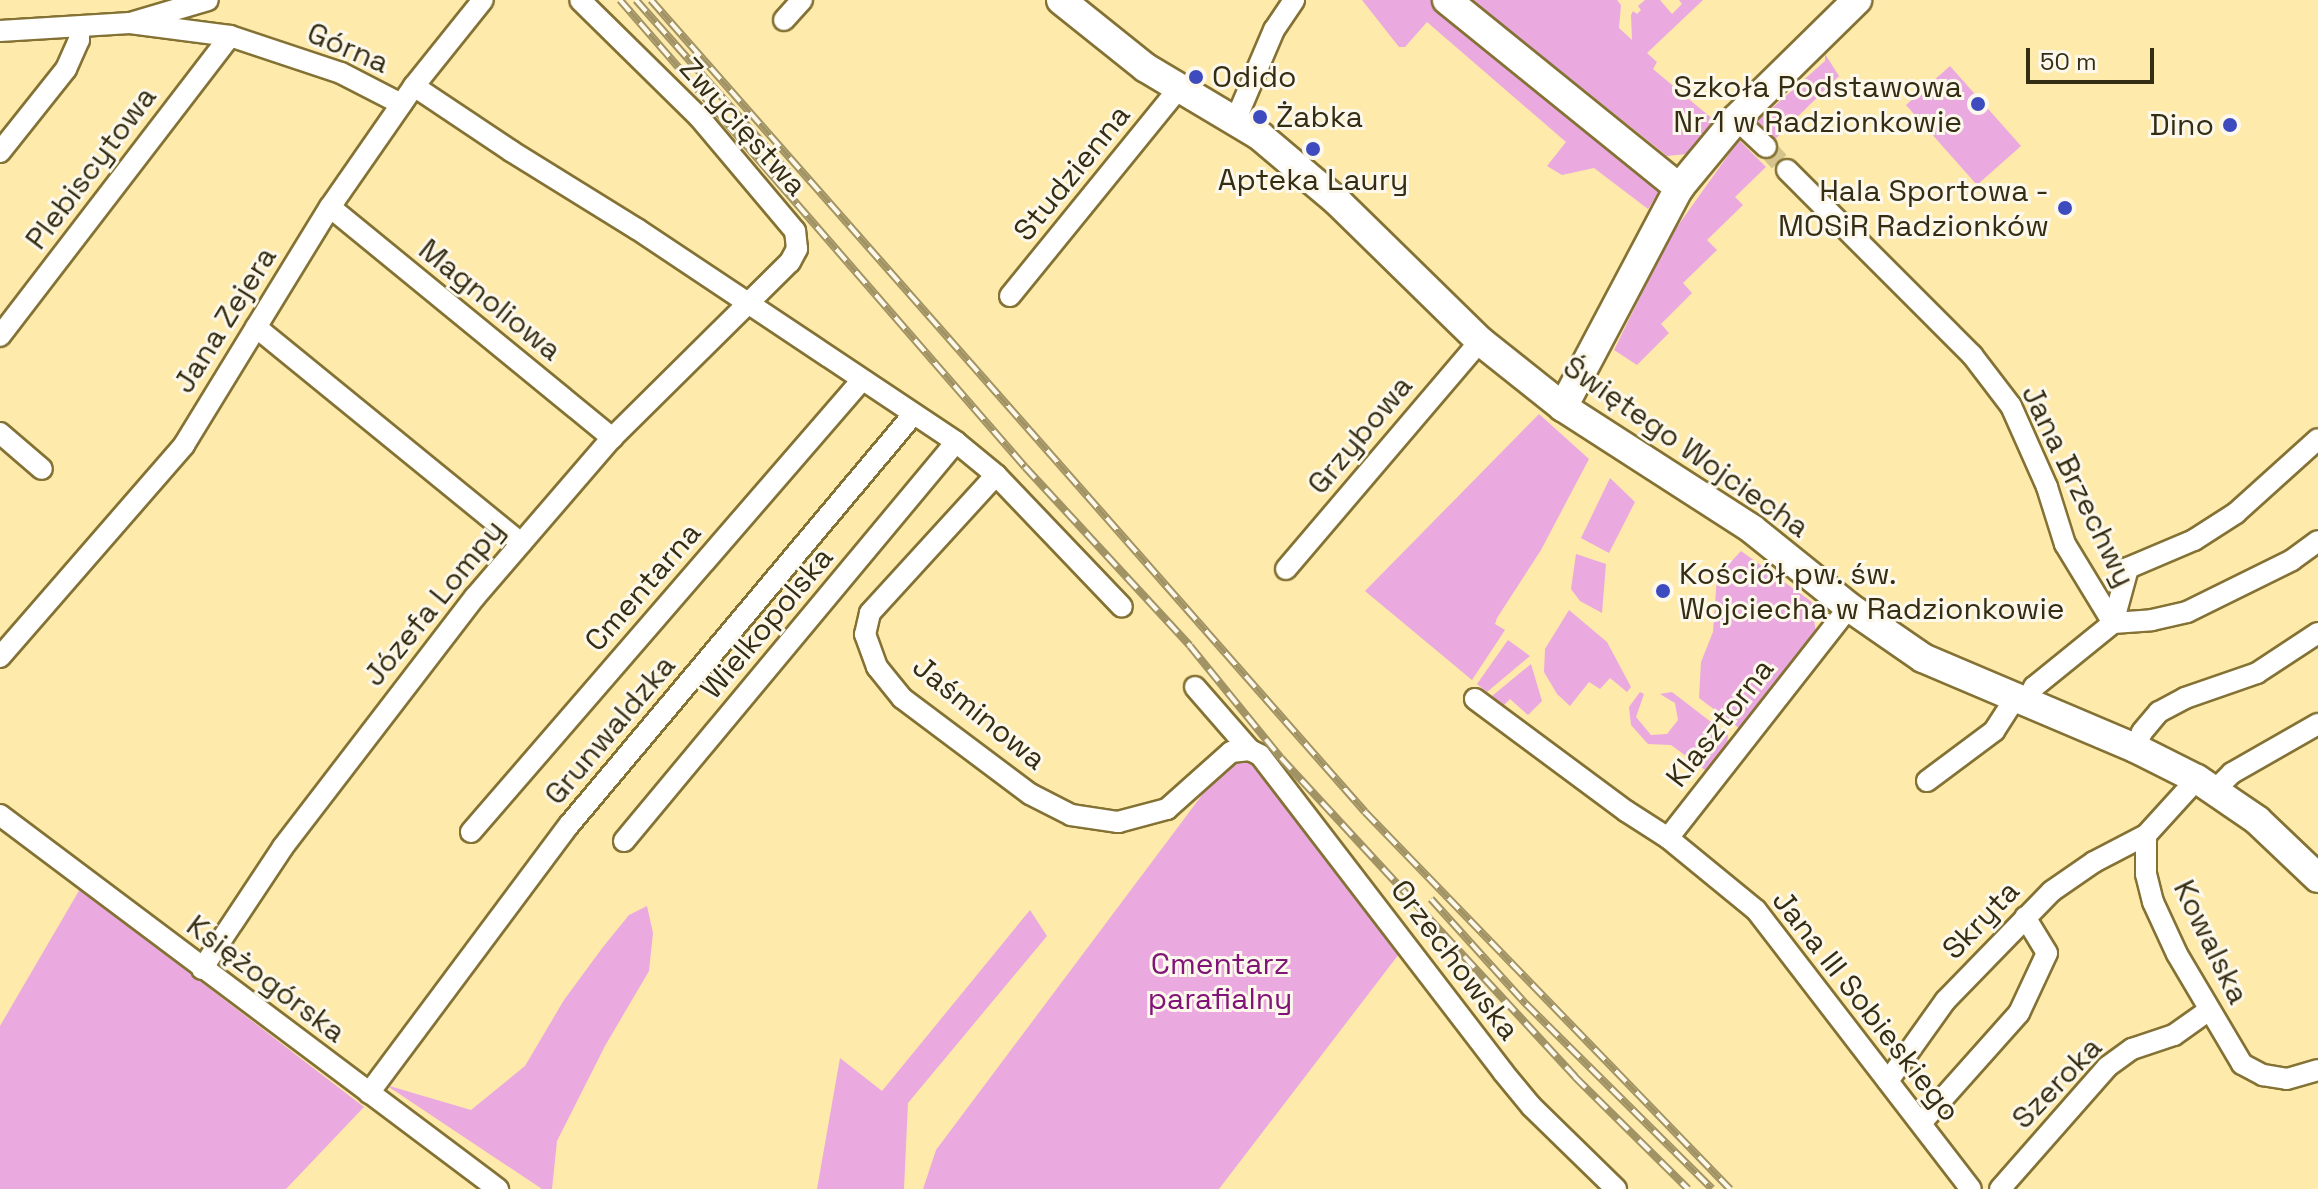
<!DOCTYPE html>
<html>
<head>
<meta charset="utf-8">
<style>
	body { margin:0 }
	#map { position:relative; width:2318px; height:1189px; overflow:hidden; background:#feeaab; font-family:"Space Grotesk",sans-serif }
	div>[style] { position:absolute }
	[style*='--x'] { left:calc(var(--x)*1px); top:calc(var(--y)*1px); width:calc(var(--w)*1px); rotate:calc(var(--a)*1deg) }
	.green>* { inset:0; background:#eaa9df }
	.street-tunnel>* { height:20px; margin-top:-10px; transform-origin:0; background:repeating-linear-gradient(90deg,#d6c48d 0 20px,transparent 0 30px) }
	.roads { filter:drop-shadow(2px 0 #847235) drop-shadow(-2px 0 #847235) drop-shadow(0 2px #847235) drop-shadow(0 -2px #847235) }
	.street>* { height:20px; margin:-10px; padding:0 10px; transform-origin:10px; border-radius:10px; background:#fff }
	.secondary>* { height:28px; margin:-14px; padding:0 14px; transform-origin:14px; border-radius:14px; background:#fff }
	.rail>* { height:8px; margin-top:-4px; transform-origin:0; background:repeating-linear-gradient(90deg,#fcf8ec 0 15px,#a29365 0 30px); box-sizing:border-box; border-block:2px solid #a29365 }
	.dots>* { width:22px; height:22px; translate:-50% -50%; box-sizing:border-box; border:4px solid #fcf8ec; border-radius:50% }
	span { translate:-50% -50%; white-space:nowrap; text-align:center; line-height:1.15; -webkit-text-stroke:6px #fcf8ec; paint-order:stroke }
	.street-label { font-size:30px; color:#352d13 }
	.poi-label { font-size:30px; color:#352d13 }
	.left { translate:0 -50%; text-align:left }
	.right { translate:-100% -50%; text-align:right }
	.park-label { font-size:30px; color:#811477 }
	.scale { position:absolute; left:2026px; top:48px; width:128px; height:36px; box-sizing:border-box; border:4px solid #352d13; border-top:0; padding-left:10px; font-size:24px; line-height:28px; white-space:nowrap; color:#352d13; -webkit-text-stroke:6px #fcf8ec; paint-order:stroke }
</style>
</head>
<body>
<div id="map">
	<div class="green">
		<i style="clip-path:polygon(1362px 0,1432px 0,1660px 190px,1648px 209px,1594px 168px,1562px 175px,1547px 166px,1566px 142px,1427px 22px,1405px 47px,1399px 47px)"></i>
		<i style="clip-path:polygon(1472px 0,1617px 0,1621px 5px,1619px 28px,1632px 40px,1631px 15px,1633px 11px,1637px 14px,1641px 10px,1638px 6px,1645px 0,1660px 0,1672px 14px,1682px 4px,1679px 0,1703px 0,1647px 53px,1657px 62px,1653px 69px,1715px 121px,1687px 154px,1667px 156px)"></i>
		<i style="clip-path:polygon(1825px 54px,1839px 76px,1771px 143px,1754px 124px,1825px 61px)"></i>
		<i style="clip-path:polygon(1950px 66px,2021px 146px,1977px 185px,1906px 105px)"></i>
		<i style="clip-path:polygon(1739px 140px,1766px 167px,1735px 197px,1743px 205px,1707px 240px,1717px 250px,1683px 283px,1692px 293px,1661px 324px,1669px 333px,1637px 365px,1614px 350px,1669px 238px)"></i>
		<i style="clip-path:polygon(1539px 414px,1589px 459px,1541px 550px,1497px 618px,1495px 624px,1505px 630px,1472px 680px,1365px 591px)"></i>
		<i style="clip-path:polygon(1610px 478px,1635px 502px,1609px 553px,1581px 538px)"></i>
		<i style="clip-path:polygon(1741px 551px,1812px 602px,1816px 634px,1739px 728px,1699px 698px,1701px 662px,1713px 632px,1717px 577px)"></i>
		<i style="clip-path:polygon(1576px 554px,1606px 564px,1602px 613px,1580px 601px,1571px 589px)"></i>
		<i style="clip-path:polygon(1569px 610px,1607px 642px,1631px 687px,1627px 692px,1610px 678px,1600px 689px,1589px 682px,1570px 706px,1557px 694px,1544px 672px,1545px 649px)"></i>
		<i style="clip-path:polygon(1508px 640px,1530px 656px,1487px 692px,1477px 684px)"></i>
		<i style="clip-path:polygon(1531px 664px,1542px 701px,1528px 715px,1510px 699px,1503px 706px,1492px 696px)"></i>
		<i style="clip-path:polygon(1640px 692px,1644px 694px,1636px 717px,1651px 735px,1667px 734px,1678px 720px,1675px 703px,1660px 694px,1672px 692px,1728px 735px,1727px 746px,1705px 770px,1671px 745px,1648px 744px,1631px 725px,1629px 707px)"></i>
		<i style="clip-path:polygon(1254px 756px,1399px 954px,1219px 1189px,923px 1189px,936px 1150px,1229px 759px)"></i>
		<i style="clip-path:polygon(80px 889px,364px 1107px,286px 1189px,0 1189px,0 1026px)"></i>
		<i style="clip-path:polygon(647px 906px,653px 933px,649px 971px,605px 1046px,557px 1141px,552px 1189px,542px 1189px,386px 1085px,471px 1110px,525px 1066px,564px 1000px,603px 947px,629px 915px)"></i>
		<i style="clip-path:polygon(1030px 910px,1047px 936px,908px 1103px,904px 1189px,817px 1189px,840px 1058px,882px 1091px)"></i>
	</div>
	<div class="street-tunnel">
		<i style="--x:1766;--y:147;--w:31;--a:48"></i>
	</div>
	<div class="roads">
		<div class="street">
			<i style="--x:784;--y:20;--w:27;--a:-48"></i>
			<i style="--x:130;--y:23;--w:101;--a:7.4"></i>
			<i style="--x:230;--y:36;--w:117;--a:18.4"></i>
			<i style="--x:341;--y:73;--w:68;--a:27.3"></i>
			<i style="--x:0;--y:31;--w:130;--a:-3.5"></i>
			<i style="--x:130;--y:23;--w:81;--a:-16.4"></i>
			<i style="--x:414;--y:86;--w:117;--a:33.8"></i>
			<i style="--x:511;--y:151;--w:148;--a:31.8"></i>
			<i style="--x:637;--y:229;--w:384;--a:33.7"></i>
			<i style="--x:956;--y:442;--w:52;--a:39.5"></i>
			<i style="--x:996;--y:475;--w:182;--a:46.3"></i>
			<i style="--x:1236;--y:119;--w:97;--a:-66.9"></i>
			<i style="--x:1274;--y:30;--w:36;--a:-56"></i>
			<i style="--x:1736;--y:119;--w:41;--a:43"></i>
			<i style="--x:0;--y:152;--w:106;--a:-51.5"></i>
			<i style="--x:66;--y:69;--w:32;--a:-66"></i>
			<i style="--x:79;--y:40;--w:13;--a:-90"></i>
			<i style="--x:1787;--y:170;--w:262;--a:45"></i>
			<i style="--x:1972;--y:355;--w:64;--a:52.6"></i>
			<i style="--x:2011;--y:406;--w:89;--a:66"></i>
			<i style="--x:2047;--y:487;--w:60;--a:72.5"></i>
			<i style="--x:2065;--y:544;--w:92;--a:58.7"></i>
			<i style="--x:330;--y:207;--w:365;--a:39.3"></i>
			<i style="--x:1010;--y:296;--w:269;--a:-50.9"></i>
			<i style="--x:256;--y:327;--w:342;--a:39.2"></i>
			<i style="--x:0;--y:336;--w:378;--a:-52.5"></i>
			<i style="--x:0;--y:433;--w:55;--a:40.6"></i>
			<i style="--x:996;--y:475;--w:187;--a:132.4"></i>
			<i style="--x:870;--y:613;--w:22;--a:103"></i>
			<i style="--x:865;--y:634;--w:35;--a:70"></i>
			<i style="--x:877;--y:667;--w:40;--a:51"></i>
			<i style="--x:902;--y:698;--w:160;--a:36.9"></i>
			<i style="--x:1030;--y:794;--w:46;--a:27.1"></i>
			<i style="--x:1071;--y:815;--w:48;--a:8.5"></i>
			<i style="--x:1118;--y:822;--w:51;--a:-14.9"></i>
			<i style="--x:1167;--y:809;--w:86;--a:-41.7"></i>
			<i style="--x:1231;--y:752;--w:19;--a:-6"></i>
			<i style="--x:1250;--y:750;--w:11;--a:27"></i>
			<i style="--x:1260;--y:755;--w:399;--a:52.5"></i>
			<i style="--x:1503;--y:1072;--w:44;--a:50.5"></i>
			<i style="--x:1531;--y:1106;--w:119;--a:44.3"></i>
			<i style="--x:1286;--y:569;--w:299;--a:-49.6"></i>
			<i style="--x:2113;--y:623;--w:57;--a:-74.7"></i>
			<i style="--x:2128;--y:568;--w:72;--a:-23"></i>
			<i style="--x:2194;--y:540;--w:50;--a:-32.7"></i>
			<i style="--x:2236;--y:513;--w:110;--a:-42.1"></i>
			<i style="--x:0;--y:657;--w:281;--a:-49"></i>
			<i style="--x:184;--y:445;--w:279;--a:-58.5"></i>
			<i style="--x:330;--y:207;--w:147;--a:-55.2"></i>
			<i style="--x:414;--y:86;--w:110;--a:-51.3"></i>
			<i style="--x:1195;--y:687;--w:84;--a:48.9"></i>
			<i style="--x:1475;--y:699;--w:188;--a:36.6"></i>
			<i style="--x:1626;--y:811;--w:50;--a:32.7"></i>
			<i style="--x:1668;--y:838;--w:114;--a:39.3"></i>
			<i style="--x:1756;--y:910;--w:352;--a:52.4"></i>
			<i style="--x:2027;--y:702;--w:17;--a:-65"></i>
			<i style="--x:2034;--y:687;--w:102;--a:-39"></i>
			<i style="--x:2113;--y:623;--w:39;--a:-4"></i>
			<i style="--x:2152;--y:620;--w:36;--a:-13"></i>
			<i style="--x:2187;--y:612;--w:117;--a:-26.3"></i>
			<i style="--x:2292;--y:560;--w:32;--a:-36"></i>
			<i style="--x:2135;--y:748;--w:17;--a:-66"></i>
			<i style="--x:2142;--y:732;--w:26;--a:-50"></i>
			<i style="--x:2159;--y:712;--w:30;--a:-28"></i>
			<i style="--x:2185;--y:698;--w:76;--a:-19.1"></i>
			<i style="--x:2257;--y:673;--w:73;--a:-33.3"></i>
			<i style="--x:2197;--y:779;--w:76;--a:132.3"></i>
			<i style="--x:2146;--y:835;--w:39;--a:90"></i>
			<i style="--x:2146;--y:874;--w:29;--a:76"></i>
			<i style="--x:2153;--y:902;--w:57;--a:65.2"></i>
			<i style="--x:2177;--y:954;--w:128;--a:59.4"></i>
			<i style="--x:2242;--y:1064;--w:24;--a:28"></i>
			<i style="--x:2263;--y:1075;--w:24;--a:9"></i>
			<i style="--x:2287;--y:1079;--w:32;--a:-16"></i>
			<i style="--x:1927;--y:781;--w:84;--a:-36.7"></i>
			<i style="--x:1994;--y:731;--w:40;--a:-57.1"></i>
			<i style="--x:2215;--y:790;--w:24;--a:-45"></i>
			<i style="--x:2232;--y:773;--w:99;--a:-29.7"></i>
			<i style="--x:0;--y:815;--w:623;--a:36.91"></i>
			<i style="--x:471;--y:832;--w:596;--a:-49.15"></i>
			<i style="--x:1668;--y:838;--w:293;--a:-51.9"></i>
			<i style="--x:624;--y:841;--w:519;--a:-50.24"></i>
			<i style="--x:202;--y:969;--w:146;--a:-56.4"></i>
			<i style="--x:283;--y:847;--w:315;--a:-52.5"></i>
			<i style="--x:475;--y:597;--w:210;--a:-49.3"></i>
			<i style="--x:612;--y:438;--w:250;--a:-44.7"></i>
			<i style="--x:790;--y:262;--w:15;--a:-62"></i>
			<i style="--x:797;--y:249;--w:18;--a:-96"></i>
			<i style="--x:795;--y:231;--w:150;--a:-130.1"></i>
			<i style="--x:698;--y:116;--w:165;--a:-135.5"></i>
			<i style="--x:1888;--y:1081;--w:98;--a:-54.5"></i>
			<i style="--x:1945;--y:1001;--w:153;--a:-45.8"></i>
			<i style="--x:2052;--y:891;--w:51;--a:-34.6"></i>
			<i style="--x:2094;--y:862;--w:59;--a:-27.4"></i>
			<i style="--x:369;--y:1093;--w:334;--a:-53.3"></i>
			<i style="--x:569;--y:825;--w:534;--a:-50.02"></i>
			<i style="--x:1921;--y:1123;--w:147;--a:-48.3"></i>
			<i style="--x:2019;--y:1013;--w:66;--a:-65"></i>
			<i style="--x:2047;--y:953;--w:42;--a:-121.4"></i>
			<i style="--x:2000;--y:1189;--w:162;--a:-48.7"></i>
			<i style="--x:2107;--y:1067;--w:31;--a:-36"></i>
			<i style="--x:2132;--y:1049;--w:44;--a:-18.4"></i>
			<i style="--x:2174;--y:1035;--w:43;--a:-35.5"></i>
		</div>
		<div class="secondary">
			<i style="--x:1061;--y:0;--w:109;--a:38.7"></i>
			<i style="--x:1146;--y:68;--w:133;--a:30.8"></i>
			<i style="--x:1260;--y:136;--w:102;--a:40.2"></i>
			<i style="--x:1338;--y:202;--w:199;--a:44.4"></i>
			<i style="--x:1480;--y:341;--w:106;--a:38.5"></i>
			<i style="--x:1563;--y:407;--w:225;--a:32.8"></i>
			<i style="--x:1752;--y:529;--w:124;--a:38.8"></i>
			<i style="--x:1849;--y:607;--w:90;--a:34.6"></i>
			<i style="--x:1923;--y:658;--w:230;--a:23"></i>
			<i style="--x:2135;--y:748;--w:69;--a:26.6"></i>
			<i style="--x:2197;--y:779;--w:73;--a:34.3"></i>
			<i style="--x:2257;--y:820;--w:84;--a:43.6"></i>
			<i style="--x:1447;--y:0;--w:299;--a:39"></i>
			<i style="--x:1563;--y:407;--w:248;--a:-62.1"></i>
			<i style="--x:1679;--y:188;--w:89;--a:-50.4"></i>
			<i style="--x:1736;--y:119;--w:170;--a:-44.5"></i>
		</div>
	</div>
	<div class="rail">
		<i style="--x:620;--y:0;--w:618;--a:49.07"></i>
		<i style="--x:1025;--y:467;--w:243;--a:47.3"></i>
		<i style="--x:1190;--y:646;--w:144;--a:50.9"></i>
		<i style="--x:1281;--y:758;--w:434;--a:47.3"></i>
		<i style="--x:1575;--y:1077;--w:159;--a:44.7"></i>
		<i style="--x:636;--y:0;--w:232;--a:48.5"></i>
		<i style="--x:651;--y:0;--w:1081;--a:48.67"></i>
		<i style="--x:1365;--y:812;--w:525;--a:45.93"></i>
		<i style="--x:1431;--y:899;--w:142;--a:47.9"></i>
		<i style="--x:1526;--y:1004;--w:262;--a:44.8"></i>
	</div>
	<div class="dots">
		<i style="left:1196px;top:77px;background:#3d4bbe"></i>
		<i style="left:1978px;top:104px;background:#3d4bbe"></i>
		<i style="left:1260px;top:117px;background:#3d4bbe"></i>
		<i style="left:2230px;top:125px;background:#3d4bbe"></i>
		<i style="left:1313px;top:149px;background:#3d4bbe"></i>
		<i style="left:2065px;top:208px;background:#3d4bbe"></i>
		<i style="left:1663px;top:591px;background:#3d4bbe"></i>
	</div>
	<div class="street-label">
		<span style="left:348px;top:48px;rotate:23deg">Górna</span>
		<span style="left:743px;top:127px;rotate:48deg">Zwycięstwa</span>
		<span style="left:91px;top:168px;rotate:-53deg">Plebiscytowa</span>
		<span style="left:1072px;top:173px;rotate:-51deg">Studzienna</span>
		<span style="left:490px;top:300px;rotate:39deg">Magnoliowa</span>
		<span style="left:225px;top:320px;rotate:-58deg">Jana Zejera</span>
		<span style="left:1360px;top:435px;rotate:-50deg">Grzybowa</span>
		<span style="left:1686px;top:447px;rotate:35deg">Świętego Wojciecha</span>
		<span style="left:2078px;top:486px;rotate:64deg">Jana Brzechwy</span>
		<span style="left:643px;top:587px;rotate:-49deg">Cmentarna</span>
		<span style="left:434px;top:603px;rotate:-51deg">Józefa Lompy</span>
		<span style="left:767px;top:623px;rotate:-50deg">Wielkopolska</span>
		<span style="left:979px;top:713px;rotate:39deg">Jaśminowa</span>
		<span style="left:1720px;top:723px;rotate:-52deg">Klasztorna</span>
		<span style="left:610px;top:730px;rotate:-50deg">Grunwaldzka</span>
		<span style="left:1981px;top:920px;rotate:-46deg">Skryta</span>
		<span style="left:2211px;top:942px;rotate:64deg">Kowalska</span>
		<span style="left:1455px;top:960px;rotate:53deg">Orzechowska</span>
		<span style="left:266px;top:979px;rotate:37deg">Księżogórska</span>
		<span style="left:1866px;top:1006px;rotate:52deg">Jana III Sobieskiego</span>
		<span style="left:2057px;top:1083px;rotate:-46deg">Szeroka</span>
	</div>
	<div class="poi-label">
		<span class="left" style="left:1212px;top:77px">Odido</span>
		<span class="right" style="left:1962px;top:104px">Szkoła Podstawowa<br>Nr 1 w Radzionkowie</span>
		<span class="left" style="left:1276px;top:117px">Żabka</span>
		<span class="right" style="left:2214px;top:125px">Dino</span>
		<span style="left:1313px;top:180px">Apteka Laury</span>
		<span class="right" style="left:2049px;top:208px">Hala Sportowa -<br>MOSiR Radzionków</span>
		<span class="left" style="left:1679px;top:591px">Kościół pw. św.<br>Wojciecha w Radzionkowie</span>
	</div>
	<div class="park-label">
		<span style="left:1220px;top:981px">Cmentarz<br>parafialny</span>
	</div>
	<div class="scale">50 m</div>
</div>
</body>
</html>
